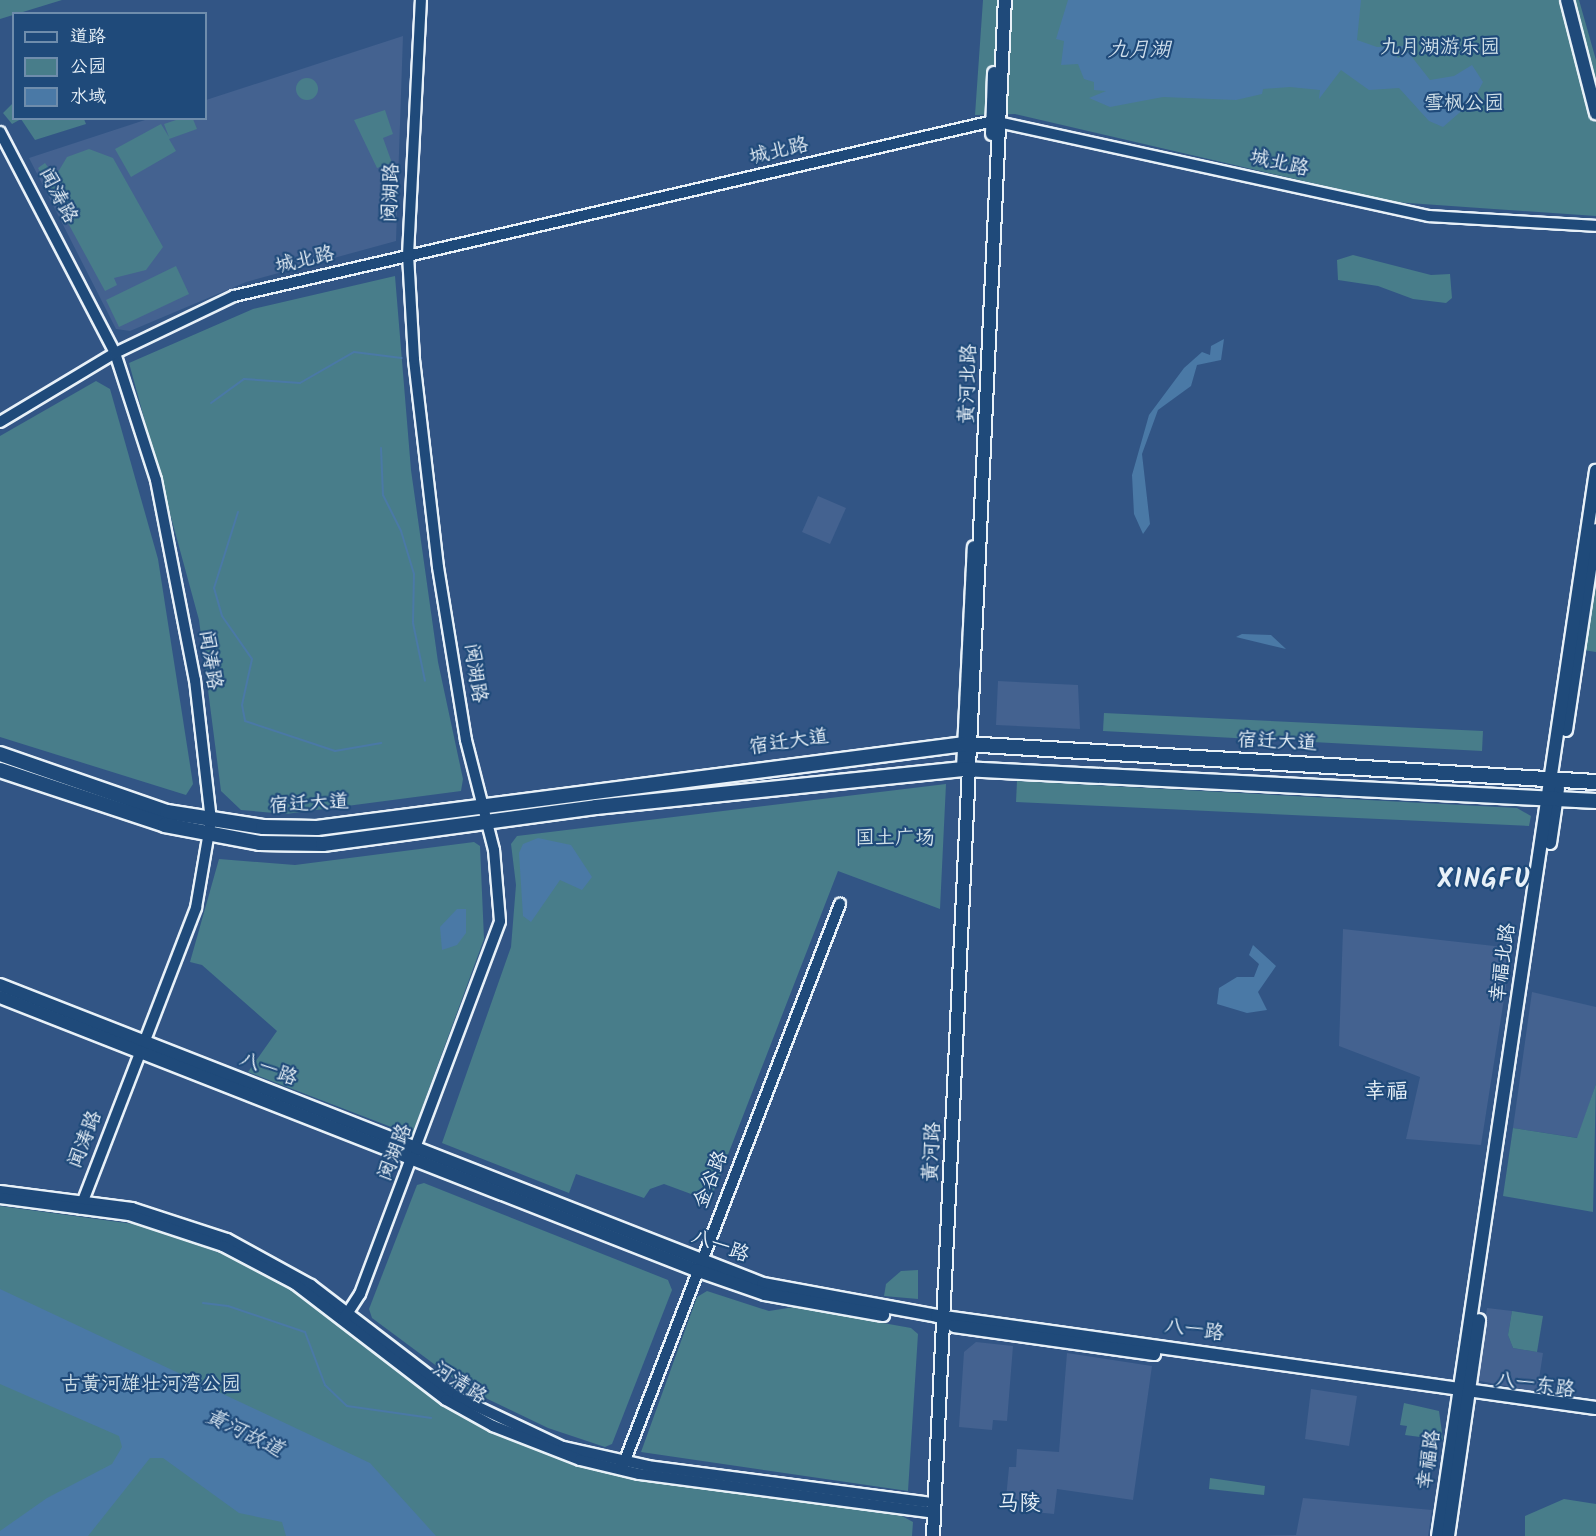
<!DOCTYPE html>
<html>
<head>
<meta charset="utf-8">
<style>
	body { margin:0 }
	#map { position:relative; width:1596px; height:1536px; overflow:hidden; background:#325585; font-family:Kalam,"LXGW WenKai TC",sans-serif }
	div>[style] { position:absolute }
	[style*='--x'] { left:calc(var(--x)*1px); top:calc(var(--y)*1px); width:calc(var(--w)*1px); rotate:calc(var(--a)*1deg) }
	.built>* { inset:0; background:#446290 }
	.green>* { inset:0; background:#487d8a }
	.round { border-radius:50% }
	.water>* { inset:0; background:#4a79a6 }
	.stream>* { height:2px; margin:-1px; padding:0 1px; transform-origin:1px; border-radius:1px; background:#4a79a6 }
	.roads { filter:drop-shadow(2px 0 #e8f1f8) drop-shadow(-2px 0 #e8f1f8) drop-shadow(0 2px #e8f1f8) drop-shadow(0 -2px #e8f1f8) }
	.tertiary>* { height:10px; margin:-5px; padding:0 5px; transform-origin:5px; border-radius:5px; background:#1f4a7a }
	.secondary>* { height:12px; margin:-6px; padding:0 6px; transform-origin:6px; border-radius:6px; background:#1f4a7a }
	.primary>* { height:14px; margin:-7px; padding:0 7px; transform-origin:7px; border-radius:7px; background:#1f4a7a }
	span { translate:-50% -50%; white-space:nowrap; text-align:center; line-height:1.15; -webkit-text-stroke:4.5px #1f4a7a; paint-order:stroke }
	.park-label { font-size:20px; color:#d0e0e8 }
	.street-label { font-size:20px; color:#e8f1f8 }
	.water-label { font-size:21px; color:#d0dfec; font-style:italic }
	.quarter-label { font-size:22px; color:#e8f1f8 }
	.district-label { font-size:26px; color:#e8f1f8; font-weight:700; letter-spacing:1.5px }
	.legend { position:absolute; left:12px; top:12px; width:195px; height:108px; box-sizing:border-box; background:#1f4a7a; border:2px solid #6f8dac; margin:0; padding:8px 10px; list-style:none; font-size:18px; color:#e8f1f8 }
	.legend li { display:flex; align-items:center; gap:12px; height:30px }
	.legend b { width:30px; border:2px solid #6f8dac }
</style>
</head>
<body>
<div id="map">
	<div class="built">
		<i style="clip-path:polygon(403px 36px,396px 241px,246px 282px,130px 331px,116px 329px,29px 158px,148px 119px,206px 118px,206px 100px)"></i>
		<i style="clip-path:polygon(818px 496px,846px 508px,830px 544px,802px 532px)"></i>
		<i style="clip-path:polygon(998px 681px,1078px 685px,1080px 729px,996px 725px)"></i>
		<i style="clip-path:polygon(1343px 929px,1512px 948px,1481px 1145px,1406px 1139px,1420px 1077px,1339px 1046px)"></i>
		<i style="clip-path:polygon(1532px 992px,1596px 1007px,1596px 1084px,1578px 1138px,1513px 1128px)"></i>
		<i style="clip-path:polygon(1487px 1308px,1512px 1311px,1508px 1335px,1513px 1348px,1543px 1353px,1537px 1392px,1475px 1380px)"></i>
		<i style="clip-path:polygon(976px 1342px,1013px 1346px,1007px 1421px,993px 1420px,992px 1430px,959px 1427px,964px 1352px)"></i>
		<i style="clip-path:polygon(1067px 1353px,1152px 1366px,1133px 1500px,1057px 1489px,1054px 1514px,1005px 1509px,1009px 1467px,1016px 1467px,1017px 1449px,1059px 1452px)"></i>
		<i style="clip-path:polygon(1311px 1389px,1357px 1396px,1349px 1446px,1305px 1439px)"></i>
		<i style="clip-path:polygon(1303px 1498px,1432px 1510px,1428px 1536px,1240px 1536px,1296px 1535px)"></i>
	</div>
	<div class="green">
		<i style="clip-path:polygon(0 0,62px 0,0 19px)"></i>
		<i style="clip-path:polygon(983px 0,1579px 0,1596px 60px,1596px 216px,1394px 202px,1015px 114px,975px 115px)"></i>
		<i class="round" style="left:296px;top:78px;width:22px;height:22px"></i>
		<i style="clip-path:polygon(13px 103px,14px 118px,84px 119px,86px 124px,35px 140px,21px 119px,12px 124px,3px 113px)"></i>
		<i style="clip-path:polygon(385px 110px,393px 134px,383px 138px,392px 163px,377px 168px,354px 120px)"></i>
		<i style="clip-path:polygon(179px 119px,193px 119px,197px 129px,169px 139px,176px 151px,131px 177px,115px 149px,161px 124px,169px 137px,164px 124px)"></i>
		<i style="clip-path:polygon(89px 149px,113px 158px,163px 247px,146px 270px,114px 278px,117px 285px,105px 291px,38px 168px,45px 163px,55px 177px,67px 157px)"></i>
		<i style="clip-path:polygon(1353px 255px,1431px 275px,1450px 274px,1452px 298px,1446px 303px,1413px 299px,1378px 286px,1338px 280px,1337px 260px)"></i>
		<i style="clip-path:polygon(176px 266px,189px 294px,119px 327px,106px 300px)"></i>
		<i style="clip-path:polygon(395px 276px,411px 470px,438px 662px,463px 779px,461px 791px,286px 814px,241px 810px,221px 791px,199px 620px,129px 363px,253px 309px)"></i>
		<i style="clip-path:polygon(96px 381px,110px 389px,158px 559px,193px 784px,186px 795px,0 737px,0 436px)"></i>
		<i style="clip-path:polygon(1596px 564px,1596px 652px,1583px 650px)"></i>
		<i style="clip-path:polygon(1104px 713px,1483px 731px,1482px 751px,1103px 731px)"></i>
		<i style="clip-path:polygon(1017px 781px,1517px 808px,1531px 816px,1529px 826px,1016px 802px)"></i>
		<i style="clip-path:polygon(946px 784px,940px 909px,838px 871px,710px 1201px,664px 1184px,650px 1189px,644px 1198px,576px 1174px,569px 1193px,442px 1143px,511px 947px,516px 885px,511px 844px,517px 836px)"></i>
		<i style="clip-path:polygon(474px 842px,480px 846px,484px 939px,412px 1135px,248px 1072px,277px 1031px,202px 965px,190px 962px,219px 859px,295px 865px)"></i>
		<i style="clip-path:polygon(1596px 1084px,1593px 1212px,1503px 1196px,1513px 1128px,1577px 1138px)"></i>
		<i style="clip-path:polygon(424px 1183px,668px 1280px,672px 1290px,612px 1444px,605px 1447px,548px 1428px,469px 1390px,372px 1318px,369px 1309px,417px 1185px)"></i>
		<i style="clip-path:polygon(0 1206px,141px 1225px,262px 1268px,466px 1417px,551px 1455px,625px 1477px,902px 1516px,913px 1522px,912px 1536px,0 1536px)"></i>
		<i style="clip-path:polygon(918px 1270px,918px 1299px,884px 1296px,886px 1284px,901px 1271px)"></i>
		<i style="clip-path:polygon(707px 1291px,769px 1311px,794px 1307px,911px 1328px,918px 1334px,908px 1491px,641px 1452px,697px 1297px)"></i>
		<i style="clip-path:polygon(1512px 1311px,1543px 1316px,1537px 1352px,1513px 1348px,1508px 1335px)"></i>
		<i style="clip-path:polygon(1404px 1403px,1439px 1411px,1443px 1440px,1405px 1435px,1407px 1426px,1400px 1425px)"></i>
		<i style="clip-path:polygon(1210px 1478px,1265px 1486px,1264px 1495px,1209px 1489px)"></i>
		<i style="clip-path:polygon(1564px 1499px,1596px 1504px,1596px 1536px,1525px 1536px,1525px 1516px)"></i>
	</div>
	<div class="water">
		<i style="clip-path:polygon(1068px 0,1361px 0,1357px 40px,1377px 47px,1404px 46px,1395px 54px,1398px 58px,1408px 52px,1430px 80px,1454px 76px,1472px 65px,1483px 82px,1473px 101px,1443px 127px,1429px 121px,1399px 88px,1369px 90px,1341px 70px,1319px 99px,1320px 90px,1290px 87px,1263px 89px,1262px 94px,1236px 100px,1163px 97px,1110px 107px,1089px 98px,1106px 91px,1094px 90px,1094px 82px,1084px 79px,1078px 64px,1061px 65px,1064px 41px,1056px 39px)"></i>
		<i style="clip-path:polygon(1224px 339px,1221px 360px,1197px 365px,1191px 386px,1158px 410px,1142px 454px,1150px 524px,1143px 534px,1134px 514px,1132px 475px,1149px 415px,1184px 368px,1202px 352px,1210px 355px,1211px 346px)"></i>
		<i style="clip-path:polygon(1242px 634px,1271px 635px,1286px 649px,1236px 637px)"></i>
		<i style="clip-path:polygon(538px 838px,571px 845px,592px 877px,582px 890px,560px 880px,531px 922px,523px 916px,519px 853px,523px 844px)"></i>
		<i style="clip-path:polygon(457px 909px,466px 909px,466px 933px,457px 945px,442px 950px,440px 927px)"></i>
		<i style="clip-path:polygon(1253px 945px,1276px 966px,1258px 992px,1267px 1010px,1247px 1013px,1217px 1004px,1219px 988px,1237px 977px,1254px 977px,1259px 964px,1249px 955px)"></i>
		<i style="clip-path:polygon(0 1289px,370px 1463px,436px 1536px,286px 1536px,282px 1522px,239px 1513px,163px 1458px,150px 1458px,88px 1536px,0 1536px,0 1531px,47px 1498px,112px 1464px,122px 1447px,119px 1436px,0 1384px)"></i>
	</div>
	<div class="stream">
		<i style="--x:211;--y:403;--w:41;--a:-36"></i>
		<i style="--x:244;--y:379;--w:56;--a:4.1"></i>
		<i style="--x:300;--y:383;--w:62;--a:-29.9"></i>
		<i style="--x:354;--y:352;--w:48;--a:7.1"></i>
		<i style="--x:381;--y:448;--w:47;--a:87.6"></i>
		<i style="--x:383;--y:495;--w:40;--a:63.4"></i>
		<i style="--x:401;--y:531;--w:45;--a:73.2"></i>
		<i style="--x:414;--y:574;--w:49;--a:91.2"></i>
		<i style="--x:413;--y:623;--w:59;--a:78.3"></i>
		<i style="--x:238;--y:512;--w:80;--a:107.5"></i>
		<i style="--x:214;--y:588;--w:29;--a:74"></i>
		<i style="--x:222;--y:616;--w:52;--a:55.1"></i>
		<i style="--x:252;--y:659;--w:47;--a:102.3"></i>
		<i style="--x:242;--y:705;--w:16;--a:79"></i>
		<i style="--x:245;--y:721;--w:95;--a:18.4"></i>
		<i style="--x:335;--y:751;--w:47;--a:-9.9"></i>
		<i style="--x:203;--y:1303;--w:25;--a:7"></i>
		<i style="--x:228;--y:1306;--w:81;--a:18.7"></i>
		<i style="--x:305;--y:1332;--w:57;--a:69.3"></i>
		<i style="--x:325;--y:1385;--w:30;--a:44"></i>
		<i style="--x:347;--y:1406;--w:85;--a:8.1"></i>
	</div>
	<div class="roads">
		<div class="tertiary">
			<i style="--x:0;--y:132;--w:249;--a:62.5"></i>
			<i style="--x:115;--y:353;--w:133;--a:72.1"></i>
			<i style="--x:156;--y:480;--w:204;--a:79"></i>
			<i style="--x:195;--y:680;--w:141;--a:83.5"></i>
			<i style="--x:211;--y:820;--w:89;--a:99.7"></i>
			<i style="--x:196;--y:908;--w:322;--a:111.1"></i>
			<i style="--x:0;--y:422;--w:134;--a:-31"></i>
			<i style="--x:115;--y:353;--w:132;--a:-25.6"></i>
			<i style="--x:234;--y:296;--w:779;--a:-12.98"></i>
			<i style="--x:993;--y:121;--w:446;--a:12.3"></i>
			<i style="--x:1429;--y:216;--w:167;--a:3.4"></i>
			<i style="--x:0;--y:1191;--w:133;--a:7.3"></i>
			<i style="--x:132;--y:1208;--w:100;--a:18.1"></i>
			<i style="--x:227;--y:1239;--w:96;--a:28.7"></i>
			<i style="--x:311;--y:1285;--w:184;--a:37.5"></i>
			<i style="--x:457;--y:1397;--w:117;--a:25.3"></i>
			<i style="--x:563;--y:1447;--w:87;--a:12.6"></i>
			<i style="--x:648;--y:1466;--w:281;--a:7.4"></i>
			<i style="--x:0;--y:1198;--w:130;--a:7.5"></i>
			<i style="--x:129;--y:1215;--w:99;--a:18.3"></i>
			<i style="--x:223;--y:1246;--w:81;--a:27.8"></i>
			<i style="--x:295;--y:1284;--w:190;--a:37.5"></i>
			<i style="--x:446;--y:1400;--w:54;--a:29"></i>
			<i style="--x:493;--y:1426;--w:93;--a:21.3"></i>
			<i style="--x:580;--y:1460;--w:61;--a:13.3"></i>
			<i style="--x:639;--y:1474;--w:298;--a:7.5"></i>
			<i style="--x:343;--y:1320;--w:31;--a:-57"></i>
			<i style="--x:360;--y:1294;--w:398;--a:-69.4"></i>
			<i style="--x:500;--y:921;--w:71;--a:-94.8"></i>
			<i style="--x:494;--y:850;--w:114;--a:-104.3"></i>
			<i style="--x:466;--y:740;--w:175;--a:-99.2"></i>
			<i style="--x:438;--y:567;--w:209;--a:-96.6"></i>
			<i style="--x:414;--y:359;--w:104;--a:-93.3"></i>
			<i style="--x:408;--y:255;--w:255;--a:-87.1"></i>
			<i style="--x:622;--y:1468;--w:605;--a:-68.87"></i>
		</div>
		<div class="secondary">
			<i style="--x:1567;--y:0;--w:117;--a:75.6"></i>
			<i style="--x:992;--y:134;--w:61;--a:-88.1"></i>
			<i style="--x:1566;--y:730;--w:202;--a:-81.5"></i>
			<i style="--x:963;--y:769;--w:222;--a:-87.2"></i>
			<i style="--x:1550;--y:843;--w:55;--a:-81.6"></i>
			<i style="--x:0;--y:985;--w:819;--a:21.4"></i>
			<i style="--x:763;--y:1284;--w:177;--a:10.4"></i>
			<i style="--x:937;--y:1316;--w:665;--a:7.95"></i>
			<i style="--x:0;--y:997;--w:748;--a:21.42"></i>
			<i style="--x:696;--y:1270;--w:73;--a:19.2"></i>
			<i style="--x:765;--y:1294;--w:120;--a:10.1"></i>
			<i style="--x:954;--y:1326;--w:202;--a:8"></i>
			<i style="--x:933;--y:1536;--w:1538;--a:-87.32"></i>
			<i style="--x:1438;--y:1536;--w:1077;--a:-81.56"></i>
			<i style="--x:1448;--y:1536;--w:218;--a:-81.8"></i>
		</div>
		<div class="primary">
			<i style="--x:0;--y:754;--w:177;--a:19.2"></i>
			<i style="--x:167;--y:812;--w:97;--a:8.9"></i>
			<i style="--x:263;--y:827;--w:54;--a:1.1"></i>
			<i style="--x:317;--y:828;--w:653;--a:-7.39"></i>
			<i style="--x:965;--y:744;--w:632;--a:3.45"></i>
			<i style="--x:0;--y:770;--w:174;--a:18.4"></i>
			<i style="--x:165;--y:825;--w:96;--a:10.8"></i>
			<i style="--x:259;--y:843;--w:64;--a:0.9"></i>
			<i style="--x:323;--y:844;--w:275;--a:-7.7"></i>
			<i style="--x:596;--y:807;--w:369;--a:-5.9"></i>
			<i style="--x:963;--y:769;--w:634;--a:2.89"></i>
		</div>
	</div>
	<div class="park-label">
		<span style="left:1440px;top:48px">九月湖游乐园</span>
		<span style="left:1464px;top:104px">雪枫公园</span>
		<span style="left:895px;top:839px">国土广场</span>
		<span style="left:151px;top:1385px">古黄河雄壮河湾公园</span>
	</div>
	<div class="street-label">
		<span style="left:779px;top:152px;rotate:-13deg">城北路</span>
		<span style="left:1279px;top:164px;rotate:13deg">城北路</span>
		<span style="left:392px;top:193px;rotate:-88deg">阅湖路</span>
		<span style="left:57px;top:196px;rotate:62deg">闻涛路</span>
		<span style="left:305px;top:261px;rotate:-13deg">城北路</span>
		<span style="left:969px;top:384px;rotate:-88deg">黄河北路</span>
		<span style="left:209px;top:660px;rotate:81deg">闻涛路</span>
		<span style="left:474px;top:673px;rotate:81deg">阅湖路</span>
		<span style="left:789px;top:743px;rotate:-8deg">宿迁大道</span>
		<span style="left:1277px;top:743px;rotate:3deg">宿迁大道</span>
		<span style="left:309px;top:805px;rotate:-3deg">宿迁大道</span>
		<span style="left:1504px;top:963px;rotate:-82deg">幸福北路</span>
		<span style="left:268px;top:1070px;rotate:21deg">八一路</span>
		<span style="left:86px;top:1140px;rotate:-69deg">闻涛路</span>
		<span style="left:933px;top:1152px;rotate:-87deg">黄河路</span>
		<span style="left:396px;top:1153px;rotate:-69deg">阅湖路</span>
		<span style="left:712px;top:1180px;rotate:-68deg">金谷路</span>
		<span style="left:720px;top:1247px;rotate:20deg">八一路</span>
		<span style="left:1194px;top:1331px;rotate:8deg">八一路</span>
		<span style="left:459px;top:1384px;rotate:33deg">河清路</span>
		<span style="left:1535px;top:1386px;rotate:8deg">八一东路</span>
		<span style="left:1430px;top:1460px;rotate:-81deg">幸福路</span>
	</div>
	<div class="water-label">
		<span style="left:1139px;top:51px">九月湖</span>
		<span style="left:244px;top:1434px;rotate:26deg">黄河故道</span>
	</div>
	<div class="quarter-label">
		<span style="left:1386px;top:1093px">幸福</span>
		<span style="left:1019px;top:1505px">马陵</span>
	</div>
	<div class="district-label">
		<span style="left:1484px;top:881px">XINGFU</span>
	</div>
	<ul class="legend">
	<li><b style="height:8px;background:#1f4a7a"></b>道路</li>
	<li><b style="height:16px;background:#487d8a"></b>公园</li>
	<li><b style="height:16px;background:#4a79a6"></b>水域</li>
	</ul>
</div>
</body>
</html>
